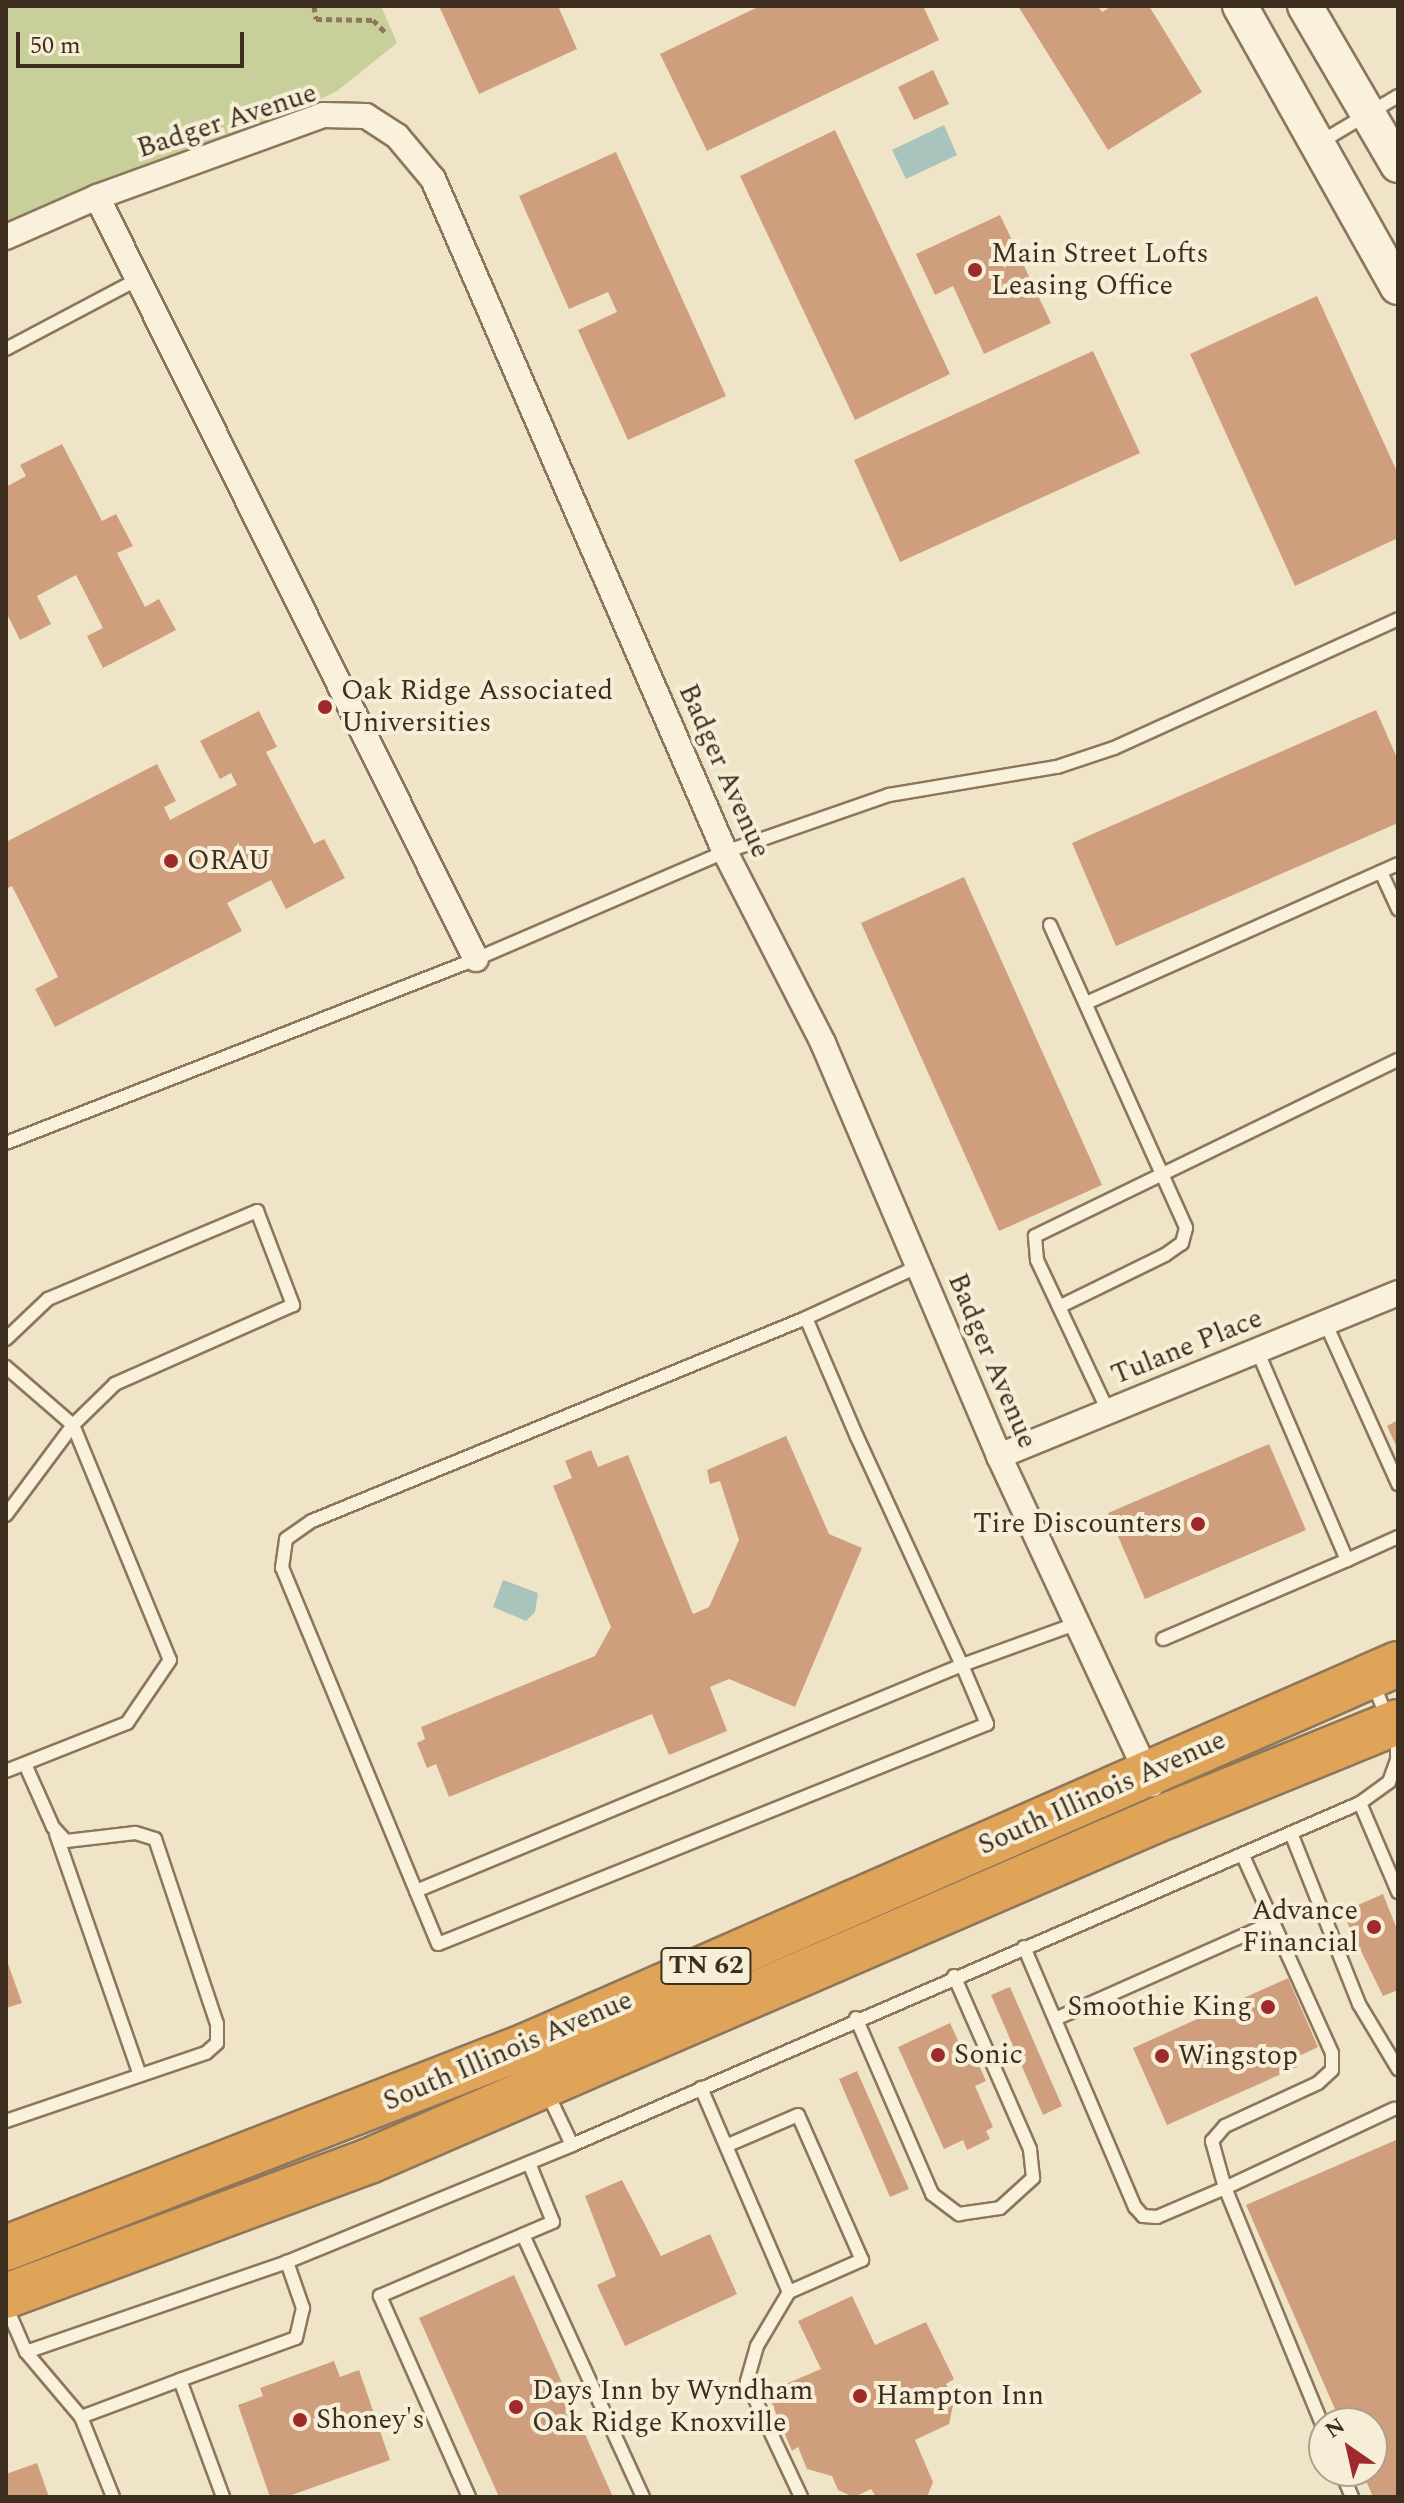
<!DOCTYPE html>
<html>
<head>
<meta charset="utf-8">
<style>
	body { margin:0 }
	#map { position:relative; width:1404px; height:2503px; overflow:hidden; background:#f0e4c8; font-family:Spectral,serif }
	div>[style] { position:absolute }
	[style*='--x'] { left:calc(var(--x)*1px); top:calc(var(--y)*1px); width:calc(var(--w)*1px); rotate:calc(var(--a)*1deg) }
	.green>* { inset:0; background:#c9cf9b }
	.water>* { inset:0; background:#a9c4bc }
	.building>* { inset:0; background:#cf9f7d }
	.path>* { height:5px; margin-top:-2.5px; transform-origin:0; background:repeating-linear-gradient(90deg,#8d765c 0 6px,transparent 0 10px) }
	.roads { filter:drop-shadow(2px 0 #8d765c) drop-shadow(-2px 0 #8d765c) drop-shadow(0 2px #8d765c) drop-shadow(0 -2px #8d765c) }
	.lane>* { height:12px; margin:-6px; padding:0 6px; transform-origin:6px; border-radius:6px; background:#faf1dc }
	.street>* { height:24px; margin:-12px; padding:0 12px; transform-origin:12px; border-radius:12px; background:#faf1dc }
	.secondary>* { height:34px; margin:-17px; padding:0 17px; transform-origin:17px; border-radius:17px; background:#faf1dc }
	.highway>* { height:44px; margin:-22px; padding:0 22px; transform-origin:22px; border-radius:22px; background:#e0a458 }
	.dots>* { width:22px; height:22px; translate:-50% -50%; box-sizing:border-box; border:4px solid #f7eed8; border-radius:50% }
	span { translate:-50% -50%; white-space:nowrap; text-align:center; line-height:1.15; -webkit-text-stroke:8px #f7eed8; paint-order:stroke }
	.shield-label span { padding:2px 6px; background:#f7eed8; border:2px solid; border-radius:6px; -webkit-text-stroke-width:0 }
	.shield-label { font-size:26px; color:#3d2e20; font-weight:700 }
	.street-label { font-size:28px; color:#3d2e20 }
	.poi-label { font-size:28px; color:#3d2e20 }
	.left { translate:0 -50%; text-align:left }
	.right { translate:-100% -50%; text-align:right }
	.frame { position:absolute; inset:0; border:8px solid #3d2e20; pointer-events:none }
	.north { position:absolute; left:1308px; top:2407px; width:80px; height:80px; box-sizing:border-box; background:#f7eed8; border:2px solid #ada18e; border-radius:50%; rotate:326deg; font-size:22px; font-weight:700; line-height:32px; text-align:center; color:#3d2e20 }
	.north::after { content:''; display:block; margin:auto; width:28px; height:36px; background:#9e2a2b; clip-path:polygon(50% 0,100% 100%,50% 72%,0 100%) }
	.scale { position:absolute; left:16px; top:32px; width:228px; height:36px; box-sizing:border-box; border:4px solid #3d2e20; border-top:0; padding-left:10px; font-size:24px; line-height:28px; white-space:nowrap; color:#3d2e20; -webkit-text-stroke:6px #f7eed8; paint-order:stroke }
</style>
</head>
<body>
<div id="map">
	<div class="green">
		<i style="clip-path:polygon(6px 6px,381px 6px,397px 43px,337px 91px,316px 101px,6px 225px)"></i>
	</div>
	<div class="water">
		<i style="clip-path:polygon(944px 125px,957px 155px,906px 179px,892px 150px)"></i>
		<i style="clip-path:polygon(503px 1580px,538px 1593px,535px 1612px,526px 1621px,493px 1607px)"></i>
	</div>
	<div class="building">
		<i style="clip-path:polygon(439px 6px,558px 6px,577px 49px,479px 94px)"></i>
		<i style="clip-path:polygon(760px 6px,923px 6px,939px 40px,707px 151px,660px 54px)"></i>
		<i style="clip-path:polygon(1018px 6px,1098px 6px,1102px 12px,1112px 6px,1149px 6px,1202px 92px,1108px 150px)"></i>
		<i style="clip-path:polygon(933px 70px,949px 104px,914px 120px,898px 87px)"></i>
		<i style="clip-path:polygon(835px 130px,950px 374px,855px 420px,740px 176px)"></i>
		<i style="clip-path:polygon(616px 152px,726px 396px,628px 440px,578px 330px,617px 312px,608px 292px,569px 309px,519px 196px)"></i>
		<i style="clip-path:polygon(1000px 215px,1051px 323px,984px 354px,953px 286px,935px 295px,916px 254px)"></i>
		<i style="clip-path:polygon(1317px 296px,1398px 474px,1398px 538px,1295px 586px,1190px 354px)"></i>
		<i style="clip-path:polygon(1093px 351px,1140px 453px,900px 562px,854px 460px)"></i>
		<i style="clip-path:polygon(62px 444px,102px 521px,116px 514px,133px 546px,117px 553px,145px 607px,159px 599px,176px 630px,103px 668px,87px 636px,103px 628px,76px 575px,37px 596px,51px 624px,20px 640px,6px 612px,6px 487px,26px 476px,20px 465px)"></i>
		<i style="clip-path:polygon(1376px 710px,1398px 760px,1398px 823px,1116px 946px,1072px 843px)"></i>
		<i style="clip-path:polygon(259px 711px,277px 747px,266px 752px,314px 844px,324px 839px,345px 878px,286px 909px,271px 880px,227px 903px,242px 931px,55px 1027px,35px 989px,58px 977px,12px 886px,6px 889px,6px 842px,157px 764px,176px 801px,164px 807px,170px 820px,237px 785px,231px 773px,220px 779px,200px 741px)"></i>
		<i style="clip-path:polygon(964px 877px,1102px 1185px,999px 1231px,861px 923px)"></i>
		<i style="clip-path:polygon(1398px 1420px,1398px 1450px,1387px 1426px)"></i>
		<i style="clip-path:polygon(786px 1436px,829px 1534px,862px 1548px,795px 1707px,729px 1679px,710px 1687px,727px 1731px,669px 1755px,652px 1714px,449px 1797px,436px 1764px,427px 1768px,417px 1743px,425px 1739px,421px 1727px,595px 1656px,611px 1627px,553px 1486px,572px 1478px,565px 1461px,591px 1450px,598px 1467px,628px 1455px,693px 1614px,709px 1607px,739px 1540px,720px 1481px,710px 1484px,707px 1470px)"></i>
		<i style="clip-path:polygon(1269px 1444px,1306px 1530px,1145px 1599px,1108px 1513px)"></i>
		<i style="clip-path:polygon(1383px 1894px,1398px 1932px,1398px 1990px,1383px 1996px,1342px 1912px)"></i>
		<i style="clip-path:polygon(6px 1958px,22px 2003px,6px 2008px)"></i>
		<i style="clip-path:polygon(1288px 1978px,1318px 2047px,1293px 2059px,1297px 2067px,1167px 2125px,1133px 2048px)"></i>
		<i style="clip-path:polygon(1010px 1987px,1062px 2106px,1043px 2115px,991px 1995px)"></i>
		<i style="clip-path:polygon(950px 2023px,961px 2047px,969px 2043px,986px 2081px,975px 2086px,993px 2127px,986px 2131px,990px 2139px,967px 2150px,963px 2140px,944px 2149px,898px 2047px)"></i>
		<i style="clip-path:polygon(857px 2071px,909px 2189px,890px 2197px,839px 2079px)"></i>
		<i style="clip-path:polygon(1396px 2140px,1398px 2497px,1373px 2497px,1362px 2471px,1372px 2471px,1372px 2423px,1341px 2423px,1246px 2205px)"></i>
		<i style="clip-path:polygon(622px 2180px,661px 2256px,710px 2234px,737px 2294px,625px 2346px,597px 2285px,616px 2276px,585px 2196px)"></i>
		<i style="clip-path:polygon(514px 2275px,613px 2497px,499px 2497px,419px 2318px)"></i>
		<i style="clip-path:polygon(852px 2296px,875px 2345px,926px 2322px,954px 2379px,946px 2384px,954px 2401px,949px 2424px,915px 2440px,933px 2482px,927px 2497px,876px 2497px,871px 2489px,854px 2497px,838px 2490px,832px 2476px,807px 2469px,798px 2447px,792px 2451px,767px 2392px,821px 2369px,798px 2321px)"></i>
		<i style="clip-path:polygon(334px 2361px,340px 2377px,359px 2370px,390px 2460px,286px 2497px,270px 2497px,238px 2405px,263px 2396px,260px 2388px)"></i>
		<i style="clip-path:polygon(37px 2463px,49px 2497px,6px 2497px,6px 2474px)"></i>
	</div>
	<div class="path">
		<i style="--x:314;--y:6;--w:13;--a:81"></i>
		<i style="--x:316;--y:19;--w:57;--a:1"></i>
		<i style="--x:373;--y:20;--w:17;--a:45"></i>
	</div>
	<div class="roads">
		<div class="lane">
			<i style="--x:1319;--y:143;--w:92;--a:-30.7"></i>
			<i style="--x:6;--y:349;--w:149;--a:-27.9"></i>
			<i style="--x:1381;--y:872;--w:41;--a:65.3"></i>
			<i style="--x:1050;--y:925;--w:332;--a:65.8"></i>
			<i style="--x:1186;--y:1228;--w:16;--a:105"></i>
			<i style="--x:1182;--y:1243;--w:21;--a:145"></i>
			<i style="--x:1165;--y:1255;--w:118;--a:153.9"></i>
			<i style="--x:1086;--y:1003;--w:342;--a:-24"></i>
			<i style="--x:6;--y:1143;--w:505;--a:-21.38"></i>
			<i style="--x:476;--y:959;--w:271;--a:-23.3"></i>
			<i style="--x:725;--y:852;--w:174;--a:-19.2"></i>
			<i style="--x:889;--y:795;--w:170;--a:-9.5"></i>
			<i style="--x:1057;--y:767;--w:60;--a:-18.4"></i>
			<i style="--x:1114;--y:748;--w:312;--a:-24.4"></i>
			<i style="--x:919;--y:1266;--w:124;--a:155.3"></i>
			<i style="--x:806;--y:1318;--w:129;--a:66.8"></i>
			<i style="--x:857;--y:1437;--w:251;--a:65.3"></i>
			<i style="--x:962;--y:1665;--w:120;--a:-19.9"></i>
			<i style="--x:1325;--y:1322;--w:178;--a:65.7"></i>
			<i style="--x:6;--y:1339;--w:58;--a:-43.6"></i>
			<i style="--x:48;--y:1299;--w:227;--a:-22.8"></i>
			<i style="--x:257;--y:1211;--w:101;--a:69"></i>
			<i style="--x:293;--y:1305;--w:195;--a:156.1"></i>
			<i style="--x:115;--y:1384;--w:59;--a:135.7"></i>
			<i style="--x:73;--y:1425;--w:89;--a:-139.1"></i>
			<i style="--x:1108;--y:1411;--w:167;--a:-115.2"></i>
			<i style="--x:1037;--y:1260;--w:24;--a:-95"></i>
			<i style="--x:1035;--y:1236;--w:403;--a:-25.9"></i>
			<i style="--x:6;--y:1515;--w:112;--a:-53.3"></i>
			<i style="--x:73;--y:1425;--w:254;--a:67.6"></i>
			<i style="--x:170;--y:1660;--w:76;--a:124.3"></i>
			<i style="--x:127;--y:1723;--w:130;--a:158.4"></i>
			<i style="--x:1347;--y:1560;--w:56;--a:-24.3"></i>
			<i style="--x:1163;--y:1639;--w:200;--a:-23.2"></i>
			<i style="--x:1347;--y:1560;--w:228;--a:-113.2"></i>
			<i style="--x:1360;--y:1803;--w:97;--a:66.9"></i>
			<i style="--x:1291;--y:1833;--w:184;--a:68.3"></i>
			<i style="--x:1359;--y:2004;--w:76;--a:59"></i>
			<i style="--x:56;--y:1834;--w:255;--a:70.8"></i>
			<i style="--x:416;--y:1891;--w:591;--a:-22.49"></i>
			<i style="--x:962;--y:1665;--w:64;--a:67"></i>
			<i style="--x:987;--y:1724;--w:591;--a:158.16"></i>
			<i style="--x:438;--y:1944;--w:57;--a:-112.5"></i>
			<i style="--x:416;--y:1891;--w:350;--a:-112.5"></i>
			<i style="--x:282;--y:1568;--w:29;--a:-82"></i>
			<i style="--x:286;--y:1539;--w:32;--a:-35"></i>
			<i style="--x:312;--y:1521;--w:534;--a:-22.34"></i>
			<i style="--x:1024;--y:1947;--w:283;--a:66.9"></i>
			<i style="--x:1135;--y:2207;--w:12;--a:48"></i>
			<i style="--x:1143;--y:2216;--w:14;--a:4"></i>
			<i style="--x:1157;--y:2217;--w:74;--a:-23.1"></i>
			<i style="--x:1225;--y:2188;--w:49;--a:-105.5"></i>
			<i style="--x:1212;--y:2141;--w:20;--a:-49"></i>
			<i style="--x:1225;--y:2126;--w:102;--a:-24.8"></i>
			<i style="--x:1318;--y:2083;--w:19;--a:-43"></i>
			<i style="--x:1332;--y:2070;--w:17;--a:-90"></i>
			<i style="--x:1332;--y:2053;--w:218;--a:-114.3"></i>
			<i style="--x:856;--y:2018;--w:192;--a:66.6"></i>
			<i style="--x:932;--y:2194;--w:34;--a:37"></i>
			<i style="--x:959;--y:2214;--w:41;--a:-8.3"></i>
			<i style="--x:1000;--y:2208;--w:45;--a:-42.3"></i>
			<i style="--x:1033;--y:2178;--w:29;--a:-96"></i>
			<i style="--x:1030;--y:2149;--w:189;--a:-113.7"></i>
			<i style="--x:1055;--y:2019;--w:240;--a:-23.9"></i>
			<i style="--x:701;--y:2088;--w:222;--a:66.7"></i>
			<i style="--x:789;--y:2292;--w:80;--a:-23.7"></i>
			<i style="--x:862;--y:2260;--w:158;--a:-113.8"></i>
			<i style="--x:798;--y:2115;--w:78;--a:156.7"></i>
			<i style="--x:6;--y:2121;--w:211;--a:-18.8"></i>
			<i style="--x:206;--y:2053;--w:15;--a:-42"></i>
			<i style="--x:217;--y:2043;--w:19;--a:-90"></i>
			<i style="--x:217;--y:2024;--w:195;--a:-108.5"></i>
			<i style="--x:155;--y:1839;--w:21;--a:-163"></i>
			<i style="--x:135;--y:1833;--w:69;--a:173.4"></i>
			<i style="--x:66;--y:1841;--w:19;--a:-133"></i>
			<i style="--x:53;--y:1827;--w:69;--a:-114"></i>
			<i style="--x:572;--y:2145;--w:859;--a:-23.46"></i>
			<i style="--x:1360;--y:1803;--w:36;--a:-36"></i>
			<i style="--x:1389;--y:1782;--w:23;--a:-70"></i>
			<i style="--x:1397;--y:1760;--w:16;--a:-90"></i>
			<i style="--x:1397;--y:1744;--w:66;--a:-111.2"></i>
			<i style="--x:523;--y:2235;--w:288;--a:65.4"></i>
			<i style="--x:789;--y:2292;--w:63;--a:120.7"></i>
			<i style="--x:757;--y:2346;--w:37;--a:106"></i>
			<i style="--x:747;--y:2382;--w:127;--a:64.8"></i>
			<i style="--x:6;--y:2306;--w:50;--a:66.5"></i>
			<i style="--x:26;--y:2352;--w:85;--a:49.8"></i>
			<i style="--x:81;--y:2417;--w:86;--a:68.2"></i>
			<i style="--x:26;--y:2352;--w:276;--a:-19"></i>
			<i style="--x:287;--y:2262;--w:308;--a:-22.3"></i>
			<i style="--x:572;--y:2145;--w:59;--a:-115.3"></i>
			<i style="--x:180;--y:2380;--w:123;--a:-19.9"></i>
			<i style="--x:296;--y:2338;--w:31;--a:-77"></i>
			<i style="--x:303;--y:2308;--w:49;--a:-109.2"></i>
			<i style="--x:81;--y:2417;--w:106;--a:-20.5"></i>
			<i style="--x:180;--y:2380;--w:125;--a:69.8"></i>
			<i style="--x:1324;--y:2429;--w:261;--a:-112.3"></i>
			<i style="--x:1225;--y:2188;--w:187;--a:-25.1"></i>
			<i style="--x:1341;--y:2471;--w:28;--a:67"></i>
			<i style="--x:469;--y:2497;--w:220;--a:-113.9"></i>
			<i style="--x:380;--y:2296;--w:188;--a:-23.2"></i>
			<i style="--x:553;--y:2222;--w:64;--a:-112.1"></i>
		</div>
		<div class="street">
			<i style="--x:97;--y:197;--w:851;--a:63.56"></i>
			<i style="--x:6;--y:237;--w:99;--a:-23.7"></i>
			<i style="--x:97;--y:197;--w:240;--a:-19.9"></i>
			<i style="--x:323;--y:115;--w:43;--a:1.3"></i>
			<i style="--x:366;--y:116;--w:37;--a:33"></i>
			<i style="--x:397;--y:136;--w:56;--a:50.1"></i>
			<i style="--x:433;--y:179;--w:734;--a:66.55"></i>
			<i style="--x:725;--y:852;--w:215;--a:62.8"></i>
			<i style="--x:823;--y:1043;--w:449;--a:66.9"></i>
			<i style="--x:999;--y:1456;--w:362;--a:65"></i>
			<i style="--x:999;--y:1456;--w:431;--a:-22.2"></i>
		</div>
		<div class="secondary">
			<i style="--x:1240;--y:6;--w:322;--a:60.7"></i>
			<i style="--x:1305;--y:6;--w:184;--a:59.7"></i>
		</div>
		<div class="highway">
			<i style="--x:6;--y:2248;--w:558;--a:-21.23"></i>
			<i style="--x:526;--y:2046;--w:952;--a:-23.66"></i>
			<i style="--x:6;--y:2296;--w:387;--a:-20.4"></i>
			<i style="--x:369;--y:2161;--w:868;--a:-23.41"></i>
			<i style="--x:1166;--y:1816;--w:250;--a:-22.1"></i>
		</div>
	</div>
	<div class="dots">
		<i style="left:975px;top:270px;background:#9e2a2b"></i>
		<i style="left:325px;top:707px;background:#9e2a2b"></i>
		<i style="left:171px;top:861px;background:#9e2a2b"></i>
		<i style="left:1198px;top:1524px;background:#9e2a2b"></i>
		<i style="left:1374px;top:1927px;background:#9e2a2b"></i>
		<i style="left:1268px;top:2007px;background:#9e2a2b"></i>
		<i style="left:938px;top:2055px;background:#9e2a2b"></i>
		<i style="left:1162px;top:2056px;background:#9e2a2b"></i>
		<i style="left:860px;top:2396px;background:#9e2a2b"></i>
		<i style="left:516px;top:2407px;background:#9e2a2b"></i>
		<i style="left:300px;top:2420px;background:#9e2a2b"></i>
	</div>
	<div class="shield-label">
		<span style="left:706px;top:1966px">TN 62</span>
	</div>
	<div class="street-label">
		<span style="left:227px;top:121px;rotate:-18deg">Badger Avenue</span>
		<span style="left:724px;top:771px;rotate:66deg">Badger Avenue</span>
		<span style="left:1187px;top:1347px;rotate:-22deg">Tulane Place</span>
		<span style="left:992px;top:1361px;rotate:67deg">Badger Avenue</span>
		<span style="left:1102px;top:1793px;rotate:-24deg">South Illinois Avenue</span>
		<span style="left:508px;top:2051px;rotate:-23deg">South Illinois Avenue</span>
	</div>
	<div class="poi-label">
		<span class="left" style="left:991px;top:270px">Main Street Lofts<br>Leasing Office</span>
		<span class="left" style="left:341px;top:707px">Oak Ridge Associated<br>Universities</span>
		<span class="left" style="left:187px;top:861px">ORAU</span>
		<span class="right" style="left:1182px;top:1524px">Tire Discounters</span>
		<span class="right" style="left:1358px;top:1927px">Advance<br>Financial</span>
		<span class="right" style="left:1252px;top:2007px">Smoothie King</span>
		<span class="left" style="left:954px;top:2055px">Sonic</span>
		<span class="left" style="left:1178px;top:2056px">Wingstop</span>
		<span class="left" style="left:532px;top:2407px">Days Inn by Wyndham<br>Oak Ridge Knoxville</span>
		<span class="left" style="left:876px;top:2396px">Hampton Inn</span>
		<span class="left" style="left:316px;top:2420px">Shoney's</span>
	</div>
	<div class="frame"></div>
	<div class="north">N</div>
	<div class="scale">50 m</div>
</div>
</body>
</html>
